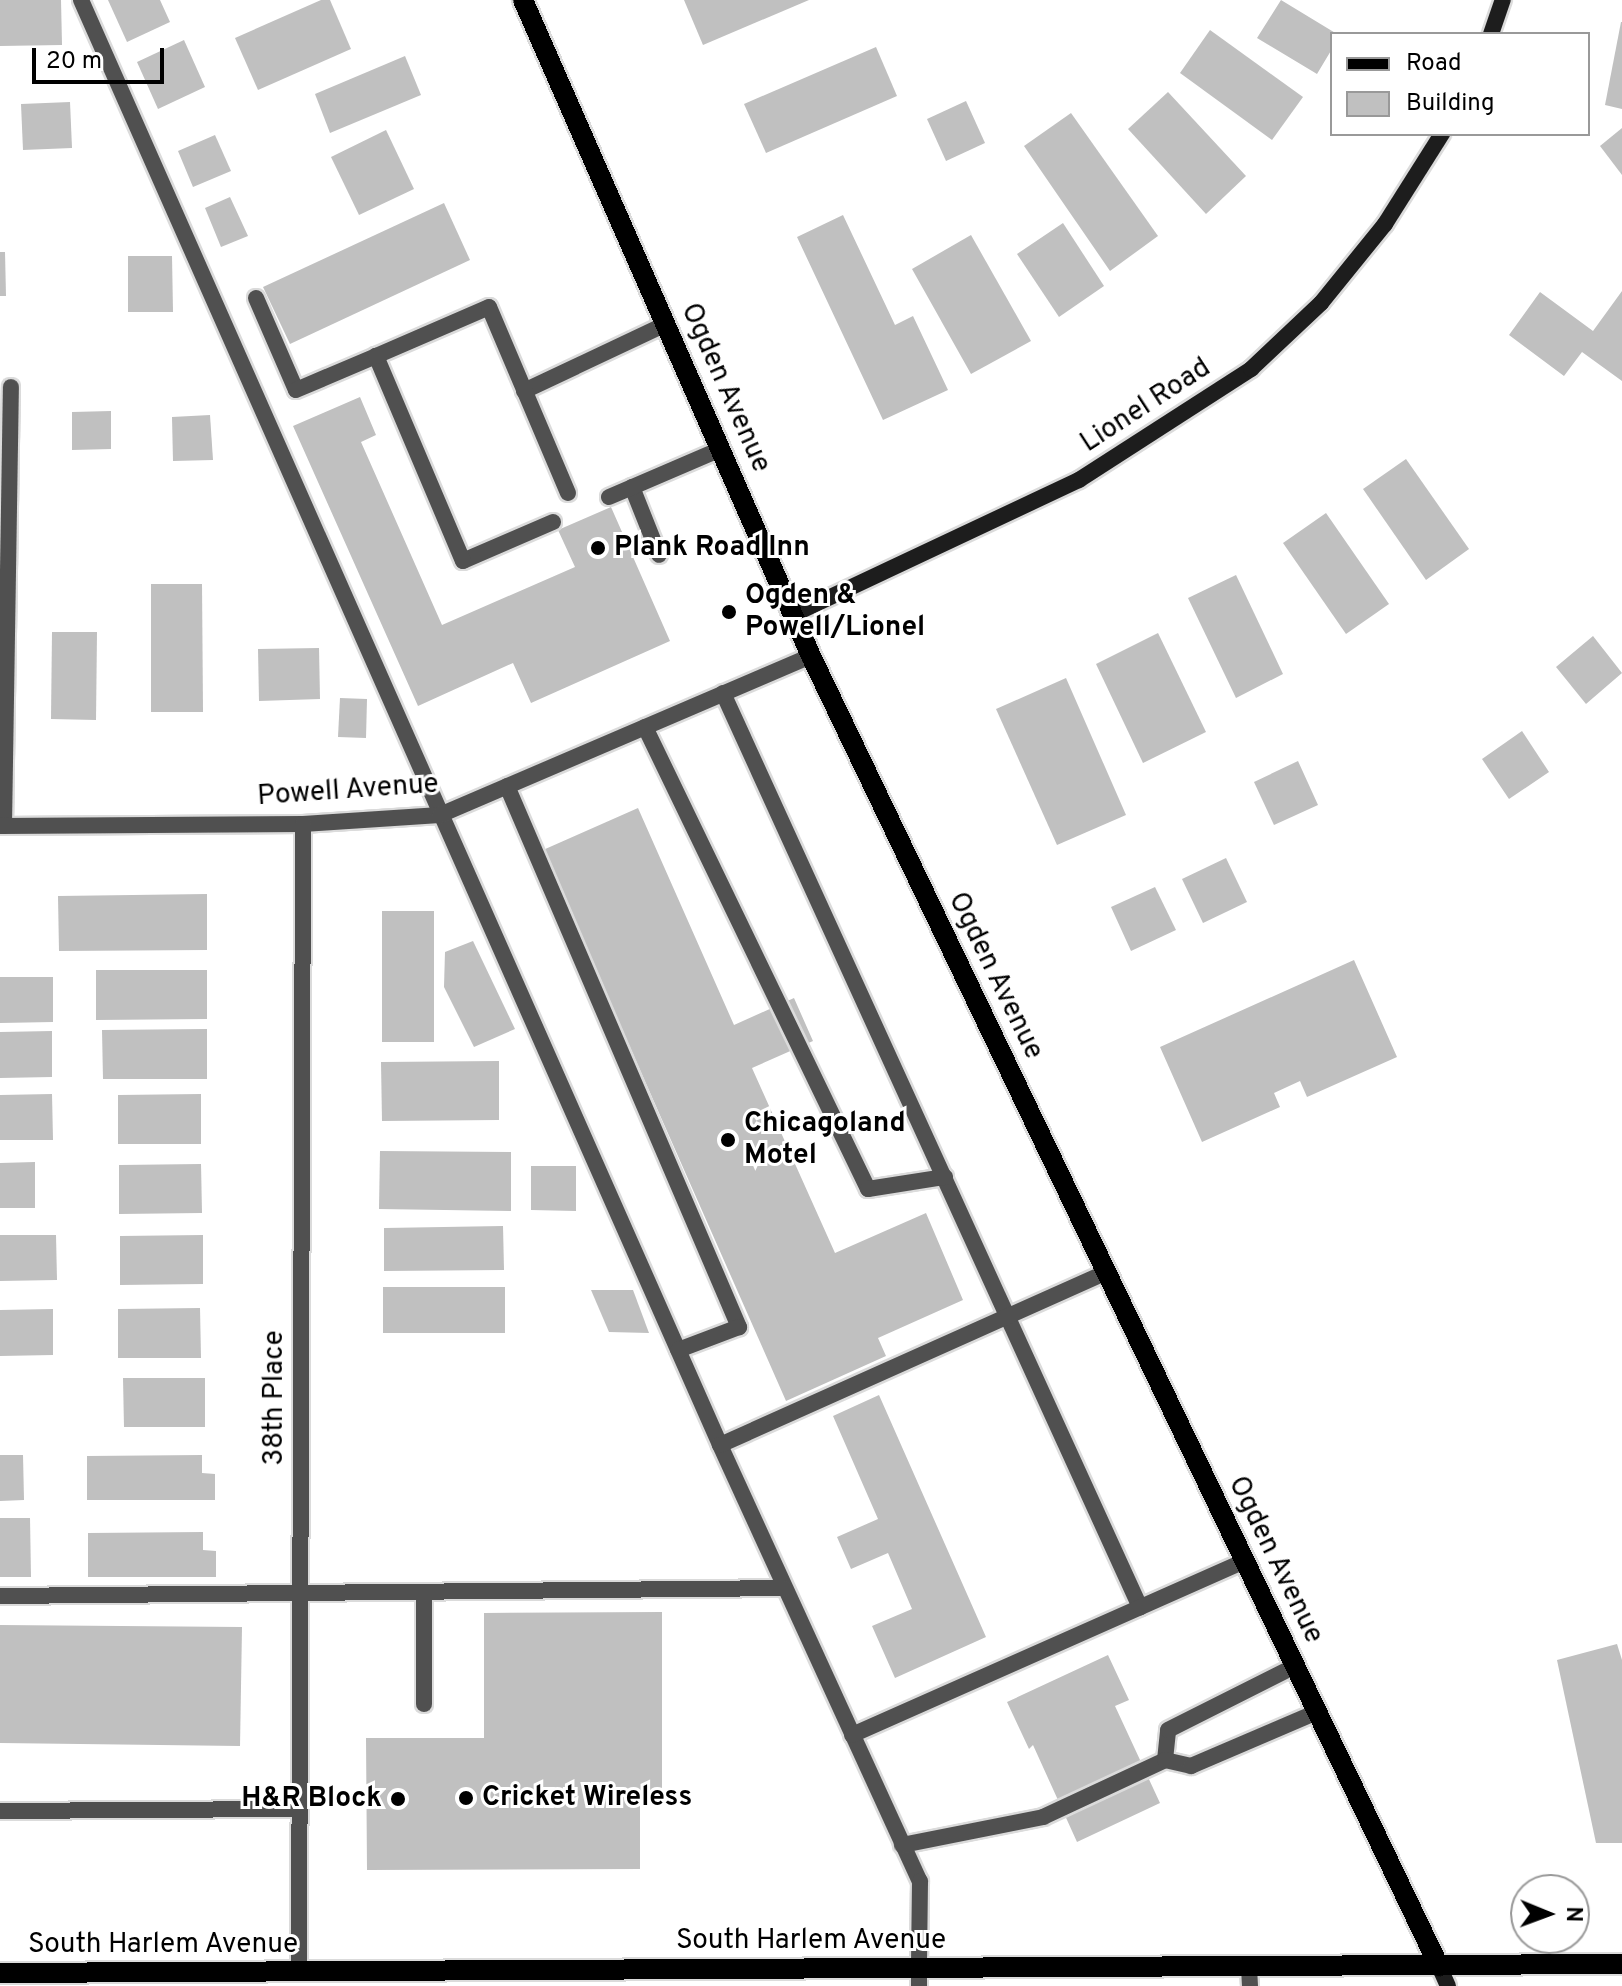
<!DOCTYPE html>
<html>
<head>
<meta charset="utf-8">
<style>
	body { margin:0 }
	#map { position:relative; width:1622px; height:1986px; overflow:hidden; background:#fff; font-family:Overpass,sans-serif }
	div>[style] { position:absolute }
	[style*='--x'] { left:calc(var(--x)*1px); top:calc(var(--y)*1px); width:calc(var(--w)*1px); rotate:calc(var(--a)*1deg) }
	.building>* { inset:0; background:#c0c0c0 }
	.roads { filter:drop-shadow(2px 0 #dbdbdb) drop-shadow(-2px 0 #dbdbdb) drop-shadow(0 2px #dbdbdb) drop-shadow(0 -2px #dbdbdb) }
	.lane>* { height:16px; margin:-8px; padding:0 8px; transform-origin:8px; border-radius:8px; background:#505050 }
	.street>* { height:16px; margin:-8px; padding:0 8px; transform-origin:8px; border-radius:8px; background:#505050 }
	.secondary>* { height:16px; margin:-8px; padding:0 8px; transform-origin:8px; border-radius:8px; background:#1d1d1d }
	.primary>* { height:20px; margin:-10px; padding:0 10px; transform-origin:10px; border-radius:10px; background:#000 }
	.dots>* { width:22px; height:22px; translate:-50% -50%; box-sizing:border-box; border:4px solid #fff; border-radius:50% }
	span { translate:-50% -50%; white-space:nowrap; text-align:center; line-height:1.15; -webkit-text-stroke:6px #fff; paint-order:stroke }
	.street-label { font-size:28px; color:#000 }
	.poi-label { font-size:28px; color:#000; font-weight:700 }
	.left { translate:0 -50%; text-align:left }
	.right { translate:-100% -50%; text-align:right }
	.legend { position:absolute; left:1330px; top:32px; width:260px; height:104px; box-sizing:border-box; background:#fff; border:2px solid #999; margin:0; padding:10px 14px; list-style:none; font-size:24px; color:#000 }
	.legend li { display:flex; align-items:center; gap:16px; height:40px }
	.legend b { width:40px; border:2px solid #999 }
	.north { position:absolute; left:1510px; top:1874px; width:80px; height:80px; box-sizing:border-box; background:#fff; border:2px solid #999; border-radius:50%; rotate:91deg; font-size:22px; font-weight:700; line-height:32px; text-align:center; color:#000 }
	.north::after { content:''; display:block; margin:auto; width:28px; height:36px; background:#000; clip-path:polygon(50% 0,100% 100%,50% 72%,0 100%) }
	.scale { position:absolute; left:32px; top:48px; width:132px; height:36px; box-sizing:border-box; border:4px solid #000; border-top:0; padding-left:10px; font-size:24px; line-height:28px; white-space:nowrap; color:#000; -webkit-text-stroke:6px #fff; paint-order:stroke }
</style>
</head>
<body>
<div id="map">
	<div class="building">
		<i style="clip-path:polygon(0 0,61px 0,62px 45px,0 46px)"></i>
		<i style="clip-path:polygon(108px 0,160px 0,170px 22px,127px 42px)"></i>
		<i style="clip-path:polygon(321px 0,330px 0,351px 49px,258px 90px,235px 38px)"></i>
		<i style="clip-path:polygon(684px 0,809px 0,703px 45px)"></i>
		<i style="clip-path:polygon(1281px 0,1337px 34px,1332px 34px,1332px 49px,1317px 74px,1257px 38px)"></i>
		<i style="clip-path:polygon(1621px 22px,1622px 22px,1622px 109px,1605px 105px)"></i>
		<i style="clip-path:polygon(1210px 30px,1303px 97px,1272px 140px,1180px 73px)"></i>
		<i style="clip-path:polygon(184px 40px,205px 87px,158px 109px,137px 62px)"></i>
		<i style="clip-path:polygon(876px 47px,897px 96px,766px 153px,744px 104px)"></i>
		<i style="clip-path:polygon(405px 56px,421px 95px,330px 133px,315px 94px)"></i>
		<i style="clip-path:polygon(1168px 92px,1246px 176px,1206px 214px,1128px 129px)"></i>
		<i style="clip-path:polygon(966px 101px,985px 143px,946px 161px,927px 119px)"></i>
		<i style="clip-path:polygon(70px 102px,72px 148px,23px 150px,21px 104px)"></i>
		<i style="clip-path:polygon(1071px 113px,1158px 236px,1110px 271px,1024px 146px)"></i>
		<i style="clip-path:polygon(1622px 128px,1622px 175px,1600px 146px)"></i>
		<i style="clip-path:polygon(386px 130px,414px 189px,359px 215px,331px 157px)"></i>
		<i style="clip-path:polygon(215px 135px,231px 171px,193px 187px,178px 151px)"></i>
		<i style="clip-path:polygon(230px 197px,248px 236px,221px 247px,205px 208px)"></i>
		<i style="clip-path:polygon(444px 203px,470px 260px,290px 344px,263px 287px)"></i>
		<i style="clip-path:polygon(843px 215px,895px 325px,913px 316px,948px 390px,883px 420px,797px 237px)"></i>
		<i style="clip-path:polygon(1063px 223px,1104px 286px,1059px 317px,1017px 254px)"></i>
		<i style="clip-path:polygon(971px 235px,1031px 341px,971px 374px,912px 269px)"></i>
		<i style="clip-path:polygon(0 252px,5px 252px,6px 296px,0 296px)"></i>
		<i style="clip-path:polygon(128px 256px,172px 256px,173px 312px,128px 312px)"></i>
		<i style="clip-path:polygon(1622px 291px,1622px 381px,1582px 352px,1564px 376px,1509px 335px,1540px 292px,1593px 331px)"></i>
		<i style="clip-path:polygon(360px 397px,376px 435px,361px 442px,442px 625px,575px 567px,558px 530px,611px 507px,670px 641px,531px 703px,513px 663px,418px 706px,293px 426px)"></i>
		<i style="clip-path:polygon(111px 411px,111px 449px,72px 450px,72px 412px)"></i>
		<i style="clip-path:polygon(210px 415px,213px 460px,173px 461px,172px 417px)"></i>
		<i style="clip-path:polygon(1406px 459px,1469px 549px,1426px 580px,1363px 489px)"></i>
		<i style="clip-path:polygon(1326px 513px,1389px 604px,1346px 634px,1283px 543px)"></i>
		<i style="clip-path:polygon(1236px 575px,1283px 674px,1236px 698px,1188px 598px)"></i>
		<i style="clip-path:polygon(151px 584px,202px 584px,203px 712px,151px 712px)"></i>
		<i style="clip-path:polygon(52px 632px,97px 632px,96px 720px,51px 719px)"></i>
		<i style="clip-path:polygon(1158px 633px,1206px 732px,1143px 763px,1096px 664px)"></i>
		<i style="clip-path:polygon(1593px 636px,1622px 673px,1586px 704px,1556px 667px)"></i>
		<i style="clip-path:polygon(319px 648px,320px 699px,259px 701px,258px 649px)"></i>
		<i style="clip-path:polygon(1066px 678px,1126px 815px,1057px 845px,996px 709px)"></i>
		<i style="clip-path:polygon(340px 698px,367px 699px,366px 738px,338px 737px)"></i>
		<i style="clip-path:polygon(1522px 731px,1549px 772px,1509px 799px,1482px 759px)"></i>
		<i style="clip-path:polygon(1298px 761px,1318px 805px,1274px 825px,1254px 782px)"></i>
		<i style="clip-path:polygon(638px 808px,734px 1025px,794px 998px,813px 1041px,752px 1068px,835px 1253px,926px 1213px,963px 1300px,878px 1338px,886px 1356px,786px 1401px,543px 850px)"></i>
		<i style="clip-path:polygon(1226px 858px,1247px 902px,1203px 923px,1182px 879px)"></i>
		<i style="clip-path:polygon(1155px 887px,1176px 930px,1131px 951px,1111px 907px)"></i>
		<i style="clip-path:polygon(207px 894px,207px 950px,59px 951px,58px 896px)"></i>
		<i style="clip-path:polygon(382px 911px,434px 911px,434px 1042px,382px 1042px)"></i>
		<i style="clip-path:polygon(473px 941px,515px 1029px,474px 1047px,444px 987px,445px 952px)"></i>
		<i style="clip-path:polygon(1354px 960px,1397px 1057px,1307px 1097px,1300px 1081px,1274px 1093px,1280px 1107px,1202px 1142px,1160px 1047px)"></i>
		<i style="clip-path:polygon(96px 970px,207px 970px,207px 1019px,96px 1020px)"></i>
		<i style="clip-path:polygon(0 977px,53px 977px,53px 1022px,0 1023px)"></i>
		<i style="clip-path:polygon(207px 1029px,207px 1079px,103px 1079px,102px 1030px)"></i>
		<i style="clip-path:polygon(52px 1031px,52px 1077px,0 1078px,0 1032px)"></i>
		<i style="clip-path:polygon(499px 1061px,499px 1120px,382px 1121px,381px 1062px)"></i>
		<i style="clip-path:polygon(52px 1094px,53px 1140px,0 1140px,0 1095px)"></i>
		<i style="clip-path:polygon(201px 1094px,201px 1144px,118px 1144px,118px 1095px)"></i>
		<i style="clip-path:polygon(380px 1151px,511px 1152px,511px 1211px,379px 1209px)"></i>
		<i style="clip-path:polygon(35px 1162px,35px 1208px,0 1208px,0 1163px)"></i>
		<i style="clip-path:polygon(201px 1164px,202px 1213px,119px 1214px,119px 1165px)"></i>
		<i style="clip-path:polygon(531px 1166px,576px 1166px,576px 1211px,531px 1210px)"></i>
		<i style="clip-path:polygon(503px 1226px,504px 1270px,384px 1271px,384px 1228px)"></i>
		<i style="clip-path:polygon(0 1235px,56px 1235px,57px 1280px,0 1281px)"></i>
		<i style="clip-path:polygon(203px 1235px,203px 1284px,120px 1285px,120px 1236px)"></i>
		<i style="clip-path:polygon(383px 1287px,505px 1287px,505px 1333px,383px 1333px)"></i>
		<i style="clip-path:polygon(591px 1290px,633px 1290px,649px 1333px,609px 1332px)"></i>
		<i style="clip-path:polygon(200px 1308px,201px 1358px,118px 1358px,118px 1309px)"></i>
		<i style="clip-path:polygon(53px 1309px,53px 1355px,0 1356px,0 1310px)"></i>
		<i style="clip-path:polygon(123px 1378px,205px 1378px,205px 1427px,124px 1427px)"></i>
		<i style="clip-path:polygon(879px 1395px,986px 1637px,895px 1678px,872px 1626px,912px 1609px,888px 1553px,851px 1569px,837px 1537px,878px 1519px,833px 1416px)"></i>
		<i style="clip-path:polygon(0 1455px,23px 1455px,24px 1500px,0 1501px)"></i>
		<i style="clip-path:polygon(202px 1455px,202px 1473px,215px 1474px,215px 1500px,87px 1500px,87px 1456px)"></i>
		<i style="clip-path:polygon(0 1518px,30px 1518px,31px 1577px,0 1577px)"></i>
		<i style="clip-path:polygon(203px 1532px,203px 1550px,216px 1551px,216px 1577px,88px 1577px,88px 1533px)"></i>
		<i style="clip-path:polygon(662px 1612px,662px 1797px,640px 1797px,640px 1869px,367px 1870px,366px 1738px,484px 1738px,484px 1613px)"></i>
		<i style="clip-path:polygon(0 1625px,242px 1627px,240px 1746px,0 1743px)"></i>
		<i style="clip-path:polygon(1617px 1644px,1622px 1660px,1622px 1843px,1596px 1843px,1557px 1660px)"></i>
		<i style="clip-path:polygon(1108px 1655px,1129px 1700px,1115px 1706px,1160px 1803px,1077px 1842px,1033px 1745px,1029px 1749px,1007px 1702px)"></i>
	</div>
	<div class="roads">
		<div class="lane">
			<i style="--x:81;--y:0;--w:1580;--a:66.14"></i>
			<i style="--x:720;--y:1445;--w:480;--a:65.4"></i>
			<i style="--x:920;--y:1881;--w:88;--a:90.7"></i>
			<i style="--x:256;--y:298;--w:100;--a:66.5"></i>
			<i style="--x:296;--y:390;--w:87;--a:-23"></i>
			<i style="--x:524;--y:391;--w:157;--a:-25.3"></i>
			<i style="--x:632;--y:487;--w:73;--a:68.3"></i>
			<i style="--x:609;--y:497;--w:122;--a:-23.2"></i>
			<i style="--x:553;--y:522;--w:98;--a:156.6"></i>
			<i style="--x:463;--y:561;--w:223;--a:-113"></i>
			<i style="--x:376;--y:356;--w:123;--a:-23.4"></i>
			<i style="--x:489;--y:307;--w:202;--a:67"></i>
			<i style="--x:723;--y:693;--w:1005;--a:65.48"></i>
			<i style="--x:645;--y:727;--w:513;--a:64.23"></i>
			<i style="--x:868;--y:1189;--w:78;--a:-8.9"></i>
			<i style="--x:507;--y:786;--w:589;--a:66.79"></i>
			<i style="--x:739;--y:1327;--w:65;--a:159.3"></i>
			<i style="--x:4;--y:826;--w:439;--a:-89.1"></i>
			<i style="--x:720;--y:1445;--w:422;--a:-24.1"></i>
			<i style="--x:424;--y:1592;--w:112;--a:90"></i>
			<i style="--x:0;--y:1596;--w:784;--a:-0.58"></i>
			<i style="--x:852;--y:1735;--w:430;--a:-23.9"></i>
			<i style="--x:1165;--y:1760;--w:30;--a:-84"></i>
			<i style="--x:1168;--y:1730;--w:142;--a:-26.7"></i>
			<i style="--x:0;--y:1811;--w:299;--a:-0.4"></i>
			<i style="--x:902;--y:1845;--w:144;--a:-11.2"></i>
			<i style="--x:1043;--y:1817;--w:135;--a:-25"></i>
			<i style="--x:1165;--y:1760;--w:27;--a:13"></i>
			<i style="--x:1191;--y:1766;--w:137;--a:-23.2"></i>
			<i style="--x:1249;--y:1967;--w:19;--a:87"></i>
		</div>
		<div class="street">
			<i style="--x:0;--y:826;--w:303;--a:-0.4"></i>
			<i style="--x:303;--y:824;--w:137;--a:-3.8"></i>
			<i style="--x:440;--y:815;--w:404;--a:-23.2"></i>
			<i style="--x:299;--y:1972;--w:1148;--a:-89.8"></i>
			<i style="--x:919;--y:1986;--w:17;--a:-90"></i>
		</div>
		<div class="secondary">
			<i style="--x:1491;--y:34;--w:36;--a:-71"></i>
			<i style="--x:794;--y:614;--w:315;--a:-25.2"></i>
			<i style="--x:1079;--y:480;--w:205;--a:-32.8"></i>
			<i style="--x:1251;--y:369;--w:96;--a:-43.3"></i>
			<i style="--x:1321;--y:303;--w:102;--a:-51"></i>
			<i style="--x:1385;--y:224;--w:107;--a:-57.7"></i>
			<i style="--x:1439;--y:1966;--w:22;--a:66"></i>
		</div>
		<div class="primary">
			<i style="--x:523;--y:0;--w:716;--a:66.3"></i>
			<i style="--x:811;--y:656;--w:1453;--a:64.39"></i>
			<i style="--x:0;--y:1973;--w:1622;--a:-0.32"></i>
		</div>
	</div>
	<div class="dots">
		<i style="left:598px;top:548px;background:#000"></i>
		<i style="left:729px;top:612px;background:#000"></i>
		<i style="left:728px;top:1140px;background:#000"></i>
		<i style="left:466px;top:1798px;background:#000"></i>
		<i style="left:398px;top:1799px;background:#000"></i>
	</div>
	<div class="street-label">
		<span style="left:725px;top:388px;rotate:66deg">Ogden Avenue</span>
		<span style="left:1146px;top:406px;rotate:-33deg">Lionel Road</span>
		<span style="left:348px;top:791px;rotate:-4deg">Powell Avenue</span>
		<span style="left:995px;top:976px;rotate:64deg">Ogden Avenue</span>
		<span style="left:275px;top:1398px;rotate:-90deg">38th Place</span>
		<span style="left:1275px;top:1560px;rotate:64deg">Ogden Avenue</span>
		<span style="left:811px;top:1941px">South Harlem Avenue</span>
		<span style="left:163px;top:1945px">South Harlem Avenue</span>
	</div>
	<div class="poi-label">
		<span class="left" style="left:614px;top:548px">Plank Road Inn</span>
		<span class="left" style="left:745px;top:612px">Ogden &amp;<br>Powell/Lionel</span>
		<span class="left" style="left:744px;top:1140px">Chicagoland<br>Motel</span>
		<span class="left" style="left:482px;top:1798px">Cricket Wireless</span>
		<span class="right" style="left:382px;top:1799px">H&amp;R Block</span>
	</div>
	<ul class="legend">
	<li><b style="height:10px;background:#000"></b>Road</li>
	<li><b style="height:22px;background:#c0c0c0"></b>Building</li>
	</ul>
	<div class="north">N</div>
	<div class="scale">20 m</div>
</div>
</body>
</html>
